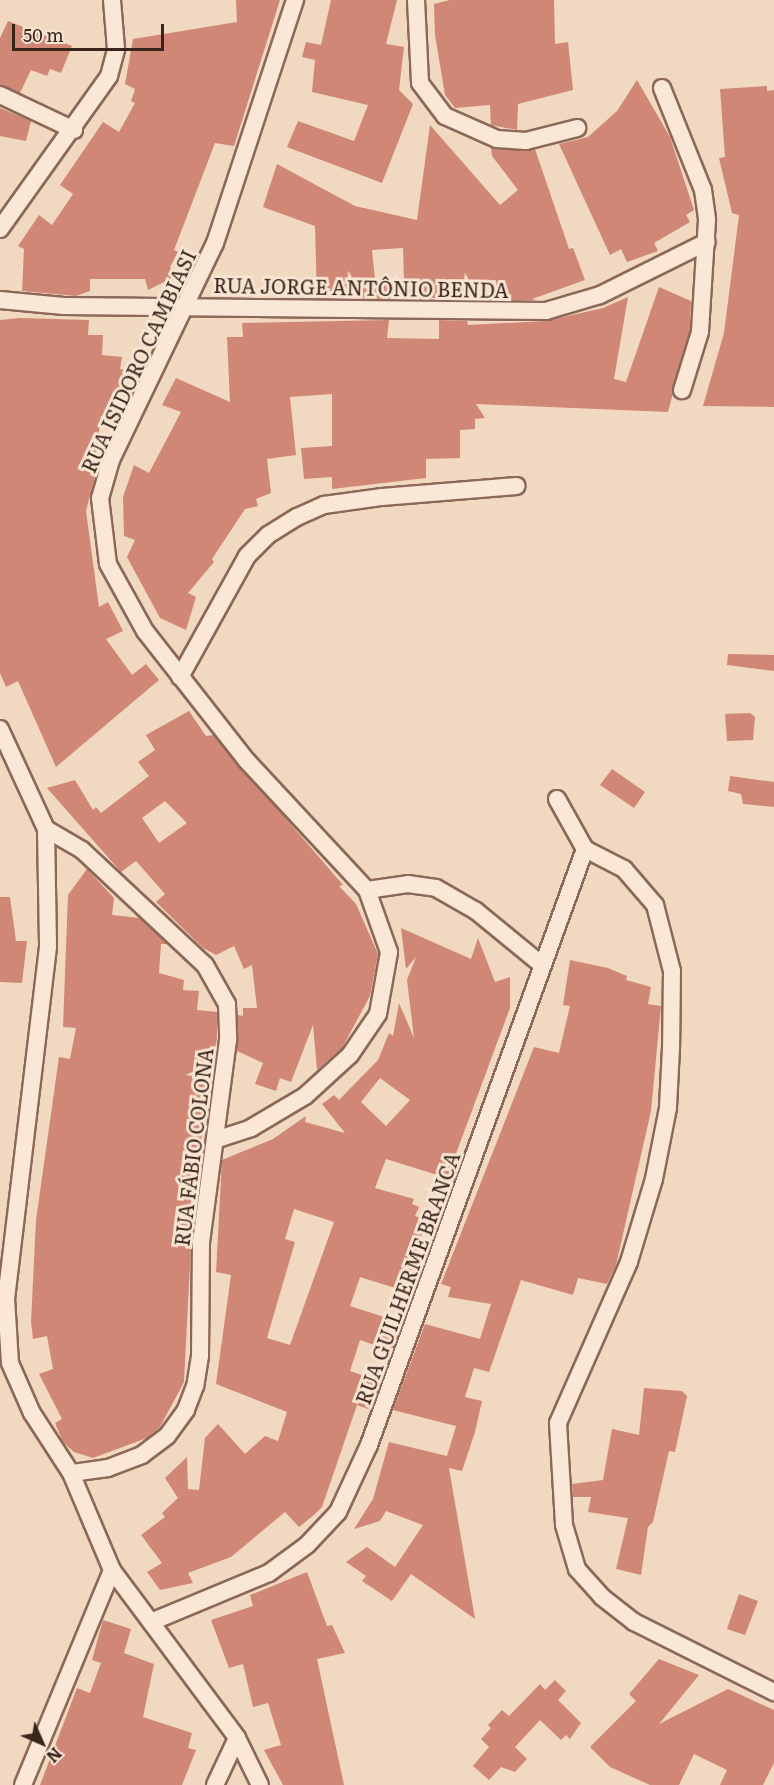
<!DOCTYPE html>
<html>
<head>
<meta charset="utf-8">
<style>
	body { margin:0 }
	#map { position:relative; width:774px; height:1785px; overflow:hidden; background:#f0d8c1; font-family:Literata,serif }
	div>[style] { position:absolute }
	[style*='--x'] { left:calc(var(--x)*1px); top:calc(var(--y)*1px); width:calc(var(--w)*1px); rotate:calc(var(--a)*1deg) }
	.building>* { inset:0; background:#d18775 }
	.roads { filter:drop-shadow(2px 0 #8b6857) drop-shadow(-2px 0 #8b6857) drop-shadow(0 2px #8b6857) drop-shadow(0 -2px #8b6857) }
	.minor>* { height:16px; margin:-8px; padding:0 8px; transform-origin:8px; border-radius:8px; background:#fbe7d5 }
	span { translate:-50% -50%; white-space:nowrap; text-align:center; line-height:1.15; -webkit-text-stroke:6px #f7e4d1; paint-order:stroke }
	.street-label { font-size:20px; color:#3a251d }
	.north { position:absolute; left:12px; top:1713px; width:60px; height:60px; -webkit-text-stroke:4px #f7e4d1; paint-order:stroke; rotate:135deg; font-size:16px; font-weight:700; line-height:24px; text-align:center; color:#3a251d }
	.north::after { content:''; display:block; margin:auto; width:21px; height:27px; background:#3a251d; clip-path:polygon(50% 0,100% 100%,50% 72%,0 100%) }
	.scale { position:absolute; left:12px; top:24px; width:152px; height:27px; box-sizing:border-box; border:3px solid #3a251d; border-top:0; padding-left:8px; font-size:18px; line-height:21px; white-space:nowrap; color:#3a251d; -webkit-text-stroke:4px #f7e4d1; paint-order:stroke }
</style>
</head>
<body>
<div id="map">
	<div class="building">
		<i style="clip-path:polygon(236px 0,280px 0,234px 146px,215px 143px,174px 250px,178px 252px,170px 267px,176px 276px,148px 290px,145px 279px,90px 279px,90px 291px,76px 296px,22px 291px,24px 249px,18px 246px,39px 215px,52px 225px,73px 194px,60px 185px,103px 122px,119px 132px,135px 103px,131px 101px,135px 89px,125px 84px,133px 39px,237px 22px)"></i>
		<i style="clip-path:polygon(331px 0,397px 0,386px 44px,404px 47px,399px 90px,413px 104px,382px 183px,287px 147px,298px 121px,354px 141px,368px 105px,312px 92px,315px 60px,302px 57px,306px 42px,321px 45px)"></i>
		<i style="clip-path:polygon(450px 0,554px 0,555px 44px,568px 42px,573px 90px,518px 104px,517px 130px,491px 125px,490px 105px,455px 108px,445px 95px,435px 35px,434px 4px)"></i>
		<i style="clip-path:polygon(8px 21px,72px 46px,61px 73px,50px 69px,47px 76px,31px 70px,20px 93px,0 85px,0 38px)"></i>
		<i style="clip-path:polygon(637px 80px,670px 137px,694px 210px,686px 215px,690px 222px,654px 243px,658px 251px,627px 262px,621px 249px,610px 255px,559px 144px,588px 137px,617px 111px)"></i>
		<i style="clip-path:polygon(767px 86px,767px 91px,774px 90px,774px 407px,703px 406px,724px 333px,739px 215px,732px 213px,719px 158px,725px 157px,720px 89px)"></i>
		<i style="clip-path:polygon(0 108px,31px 121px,26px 141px,0 136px)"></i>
		<i style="clip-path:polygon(evenodd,430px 125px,500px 205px,518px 190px,492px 156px,491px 148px,535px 149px,569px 249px,573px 248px,585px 280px,532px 299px,536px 300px,497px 300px,496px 280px,465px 281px,466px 300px,391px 295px,390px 299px,317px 298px,315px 226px,263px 207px,277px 164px,355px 206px,417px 220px,430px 125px,403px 248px,404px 279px,375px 280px,372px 250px,403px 248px)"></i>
		<i style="clip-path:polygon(659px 287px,691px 301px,690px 330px,668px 412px,476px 404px,485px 418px,475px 419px,475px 429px,460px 430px,460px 458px,426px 459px,426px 478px,332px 489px,332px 477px,304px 479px,301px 448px,332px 446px,332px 394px,290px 397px,296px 455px,267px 459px,271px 493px,256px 499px,258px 506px,245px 509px,212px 559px,214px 562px,188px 593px,196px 597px,186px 630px,160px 618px,127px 557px,135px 540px,124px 536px,123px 497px,134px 465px,149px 473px,181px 412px,162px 405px,176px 378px,230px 402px,227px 337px,243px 337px,242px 323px,389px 320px,387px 338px,439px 339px,439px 320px,467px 321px,468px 325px,546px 321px,603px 308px,628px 297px,614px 379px,626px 382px)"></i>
		<i style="clip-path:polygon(20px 318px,89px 320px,88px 335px,103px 335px,102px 355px,122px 357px,120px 369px,125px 370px,116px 402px,110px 401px,109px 412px,101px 416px,95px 461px,99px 462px,86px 511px,99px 607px,108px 602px,123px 631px,106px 639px,132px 675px,146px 664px,159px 680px,56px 767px,18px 681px,6px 687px,0 673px,0 320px)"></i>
		<i style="clip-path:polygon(728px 654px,774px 655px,774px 671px,727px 665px)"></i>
		<i style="clip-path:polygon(evenodd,189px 711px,206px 736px,214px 735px,343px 885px,339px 886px,356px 904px,378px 954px,370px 996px,342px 1048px,317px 1070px,313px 1025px,291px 1082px,280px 1078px,276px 1091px,255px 1084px,263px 1063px,237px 1051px,238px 1015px,243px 1016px,243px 1008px,257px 1008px,252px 965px,244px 969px,234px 946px,216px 955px,203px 948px,156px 902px,165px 894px,136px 861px,121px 872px,47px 788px,75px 780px,93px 810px,96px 807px,101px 813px,149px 776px,138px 762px,155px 750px,146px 735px,189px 711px,165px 801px,187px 823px,159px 843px,142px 818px,165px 801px)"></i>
		<i style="clip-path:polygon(750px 713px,755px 717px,753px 740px,727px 741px,725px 714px)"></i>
		<i style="clip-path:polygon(612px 769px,645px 792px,634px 808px,600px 785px)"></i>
		<i style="clip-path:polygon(730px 776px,774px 782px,774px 807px,743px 804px,741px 794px,728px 791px)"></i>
		<i style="clip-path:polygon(87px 869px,114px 898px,112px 915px,140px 918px,167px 944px,161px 944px,159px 973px,184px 980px,183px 990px,199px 991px,197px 1010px,217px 1012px,217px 1039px,205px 1091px,199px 1167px,195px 1167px,184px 1382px,160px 1427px,147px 1438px,93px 1458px,74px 1452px,63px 1442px,55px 1423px,62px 1419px,39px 1374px,53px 1369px,47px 1336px,33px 1339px,31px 1322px,36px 1220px,59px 1057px,70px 1059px,76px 1028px,63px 1027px,68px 895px)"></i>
		<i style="clip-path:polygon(0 897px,10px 897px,16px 941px,27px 941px,22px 983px,0 982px)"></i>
		<i style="clip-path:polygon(evenodd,401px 928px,471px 959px,478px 938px,495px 982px,510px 977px,510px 1008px,447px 1178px,386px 1159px,375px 1188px,414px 1199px,412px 1204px,419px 1207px,415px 1216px,426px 1220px,405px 1291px,360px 1277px,350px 1306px,384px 1317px,378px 1330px,397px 1337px,392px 1351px,360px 1340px,350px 1371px,381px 1382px,372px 1405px,368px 1409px,357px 1405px,322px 1507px,314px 1515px,299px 1527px,285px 1512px,231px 1557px,188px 1573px,193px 1583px,160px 1590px,147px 1572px,162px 1563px,141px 1535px,165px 1517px,162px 1513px,178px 1498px,165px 1478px,187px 1457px,188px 1489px,199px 1490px,205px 1438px,218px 1424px,245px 1454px,265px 1436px,278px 1441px,287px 1412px,216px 1384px,231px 1275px,216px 1272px,222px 1160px,273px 1139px,306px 1116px,305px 1122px,345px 1133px,322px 1104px,334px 1095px,339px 1100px,378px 1060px,389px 1033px,393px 1036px,399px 1003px,414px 1038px,407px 980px,416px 957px,406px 969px,401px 928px,380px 1078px,410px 1100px,386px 1126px,361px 1102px,380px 1078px,401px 928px,294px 1209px,334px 1222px,290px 1345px,267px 1338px,295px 1242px,285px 1239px,294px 1209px)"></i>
		<i style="clip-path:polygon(570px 960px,608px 968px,627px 976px,626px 980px,651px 987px,648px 1004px,661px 1006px,651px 1111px,616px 1265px,607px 1284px,578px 1278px,573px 1295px,521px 1280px,489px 1372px,474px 1368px,465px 1397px,482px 1401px,475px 1432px,462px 1471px,449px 1468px,475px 1619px,411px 1574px,392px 1601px,362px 1581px,366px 1576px,346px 1562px,367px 1547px,395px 1567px,423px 1525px,386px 1511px,380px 1521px,354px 1529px,373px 1499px,389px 1442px,447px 1456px,456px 1426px,393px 1410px,425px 1324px,480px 1339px,491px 1304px,448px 1297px,451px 1287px,441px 1284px,534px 1047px,559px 1053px,570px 1006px,563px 1005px)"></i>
		<i style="clip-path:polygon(644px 1388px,682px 1391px,687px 1396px,675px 1452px,669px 1451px,653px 1522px,648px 1527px,641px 1575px,616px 1569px,628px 1518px,588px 1512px,591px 1497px,573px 1497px,572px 1484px,603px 1480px,612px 1429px,639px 1435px)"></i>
		<i style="clip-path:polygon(307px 1572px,327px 1626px,332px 1625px,345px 1653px,317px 1659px,344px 1785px,283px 1785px,264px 1750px,281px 1745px,268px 1703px,253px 1707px,243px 1664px,229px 1668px,211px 1620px,253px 1606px,250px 1595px)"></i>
		<i style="clip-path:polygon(739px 1594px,758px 1601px,745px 1635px,727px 1629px)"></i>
		<i style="clip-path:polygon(103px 1620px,131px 1629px,124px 1653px,154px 1664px,143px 1717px,192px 1733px,188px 1748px,196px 1750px,182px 1785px,40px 1785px,77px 1688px,90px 1693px,101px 1663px,92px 1660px)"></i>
		<i style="clip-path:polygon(659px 1659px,699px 1675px,659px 1724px,728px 1689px,774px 1710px,774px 1763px,763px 1785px,720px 1785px,727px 1770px,694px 1754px,679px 1785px,650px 1785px,610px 1767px,590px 1747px,636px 1701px,629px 1694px)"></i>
		<i style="clip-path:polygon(555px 1680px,566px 1691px,558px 1700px,581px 1723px,570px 1739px,566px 1735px,561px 1740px,540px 1720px,515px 1747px,527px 1759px,515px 1772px,501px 1767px,489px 1780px,473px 1766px,489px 1747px,481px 1739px,491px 1728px,488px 1725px,502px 1710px,509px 1716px,540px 1684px,545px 1690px)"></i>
	</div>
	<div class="roads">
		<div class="minor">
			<i style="--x:295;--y:0;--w:256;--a:108.2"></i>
			<i style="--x:215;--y:243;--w:241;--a:115.6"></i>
			<i style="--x:111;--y:460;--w:40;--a:106"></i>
			<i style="--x:100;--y:498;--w:66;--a:83.1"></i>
			<i style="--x:108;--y:564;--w:77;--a:61.1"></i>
			<i style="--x:145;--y:631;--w:165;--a:51.9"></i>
			<i style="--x:247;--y:761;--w:176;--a:47.1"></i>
			<i style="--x:367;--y:890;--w:41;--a:-8.3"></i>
			<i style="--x:408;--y:884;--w:28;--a:8"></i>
			<i style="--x:436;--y:888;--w:46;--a:29.9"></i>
			<i style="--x:476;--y:911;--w:85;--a:39.3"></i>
			<i style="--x:416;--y:0;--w:83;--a:87.2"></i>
			<i style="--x:420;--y:83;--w:41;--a:52.9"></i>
			<i style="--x:445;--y:116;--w:57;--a:23.9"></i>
			<i style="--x:497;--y:139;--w:29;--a:4"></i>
			<i style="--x:526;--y:141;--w:53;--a:-14.3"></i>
			<i style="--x:662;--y:88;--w:110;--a:68.1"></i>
			<i style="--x:703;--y:190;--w:30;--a:82"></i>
			<i style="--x:707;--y:220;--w:112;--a:93.6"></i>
			<i style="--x:700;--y:332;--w:61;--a:107.2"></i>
			<i style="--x:0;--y:95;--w:82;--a:25.3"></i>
			<i style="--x:0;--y:229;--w:188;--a:-54.5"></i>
			<i style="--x:109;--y:76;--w:28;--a:-75"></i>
			<i style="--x:116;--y:49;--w:49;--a:-94.7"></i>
			<i style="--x:0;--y:300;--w:64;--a:5.4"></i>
			<i style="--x:64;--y:306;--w:482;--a:0.6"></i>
			<i style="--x:546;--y:311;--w:56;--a:-16.5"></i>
			<i style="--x:600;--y:295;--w:119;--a:-26.4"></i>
			<i style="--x:180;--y:677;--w:138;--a:-61"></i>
			<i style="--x:247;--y:556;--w:30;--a:-45"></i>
			<i style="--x:268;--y:535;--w:34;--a:-32"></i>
			<i style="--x:297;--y:517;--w:30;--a:-24"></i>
			<i style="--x:324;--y:505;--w:59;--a:-7.9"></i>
			<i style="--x:382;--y:497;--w:135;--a:-4.7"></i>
			<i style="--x:0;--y:729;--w:110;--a:65.3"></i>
			<i style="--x:46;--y:829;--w:118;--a:89"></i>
			<i style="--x:48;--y:947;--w:354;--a:96.8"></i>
			<i style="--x:6;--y:1298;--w:65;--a:86.5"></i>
			<i style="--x:10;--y:1363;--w:55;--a:66.3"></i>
			<i style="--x:32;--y:1413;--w:72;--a:57"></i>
			<i style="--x:71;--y:1473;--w:105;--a:67.1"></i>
			<i style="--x:112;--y:1570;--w:209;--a:53.3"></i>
			<i style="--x:237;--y:1738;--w:52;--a:63.9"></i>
			<i style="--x:557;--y:799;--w:57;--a:60.8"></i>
			<i style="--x:46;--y:829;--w:42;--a:30.3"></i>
			<i style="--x:82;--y:850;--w:168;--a:43.1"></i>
			<i style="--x:205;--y:965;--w:45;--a:60.6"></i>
			<i style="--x:227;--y:1004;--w:36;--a:88"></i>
			<i style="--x:228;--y:1040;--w:204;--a:97.6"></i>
			<i style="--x:201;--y:1242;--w:114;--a:90.5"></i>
			<i style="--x:200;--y:1356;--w:30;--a:99"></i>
			<i style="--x:195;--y:1386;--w:26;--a:111"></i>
			<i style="--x:186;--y:1410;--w:32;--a:126"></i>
			<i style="--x:167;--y:1436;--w:31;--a:143"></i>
			<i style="--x:142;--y:1455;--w:36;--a:159"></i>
			<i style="--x:108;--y:1468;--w:37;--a:172"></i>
			<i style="--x:585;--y:849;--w:44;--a:27.1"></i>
			<i style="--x:624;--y:869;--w:48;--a:49.3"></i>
			<i style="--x:655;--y:905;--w:68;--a:75.6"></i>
			<i style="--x:672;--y:971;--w:77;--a:90.7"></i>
			<i style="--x:671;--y:1048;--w:60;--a:92.9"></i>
			<i style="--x:668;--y:1108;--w:72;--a:101.2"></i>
			<i style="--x:654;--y:1179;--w:87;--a:106.8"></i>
			<i style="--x:629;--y:1262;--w:176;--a:113.8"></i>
			<i style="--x:558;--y:1423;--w:102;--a:86.6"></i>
			<i style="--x:564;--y:1525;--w:46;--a:73.5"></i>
			<i style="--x:577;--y:1569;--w:38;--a:48"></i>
			<i style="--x:602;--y:1597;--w:41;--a:38"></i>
			<i style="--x:634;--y:1622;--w:157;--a:26.6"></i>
			<i style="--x:215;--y:1140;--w:38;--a:-18"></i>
			<i style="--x:251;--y:1128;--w:63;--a:-30.7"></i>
			<i style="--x:305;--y:1096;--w:61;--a:-42.3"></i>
			<i style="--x:350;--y:1055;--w:50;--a:-55.7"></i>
			<i style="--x:378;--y:1014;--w:63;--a:-79.9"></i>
			<i style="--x:389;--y:952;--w:66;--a:-109.5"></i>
			<i style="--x:151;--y:1622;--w:128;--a:-22.6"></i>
			<i style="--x:269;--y:1573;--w:47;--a:-36.4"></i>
			<i style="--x:307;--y:1545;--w:45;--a:-46.8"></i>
			<i style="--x:338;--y:1512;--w:74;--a:-65.2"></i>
			<i style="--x:369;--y:1445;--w:634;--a:-70.08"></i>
			<i style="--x:23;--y:1785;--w:233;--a:-67.5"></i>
			<i style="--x:215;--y:1785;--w:52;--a:-64.9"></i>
		</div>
	</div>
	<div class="street-label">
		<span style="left:361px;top:287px;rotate:1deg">RUA JORGE ANTÔNIO BENDA</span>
		<span style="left:138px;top:361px;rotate:-65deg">RUA ISIDORO CAMBIASI</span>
		<span style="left:193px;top:1147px;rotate:-83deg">RUA FÁBIO COLONA</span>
		<span style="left:407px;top:1278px;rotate:-70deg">RUA GUILHERME BRANCA</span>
	</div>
	<div class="north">N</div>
	<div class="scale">50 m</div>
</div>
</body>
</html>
